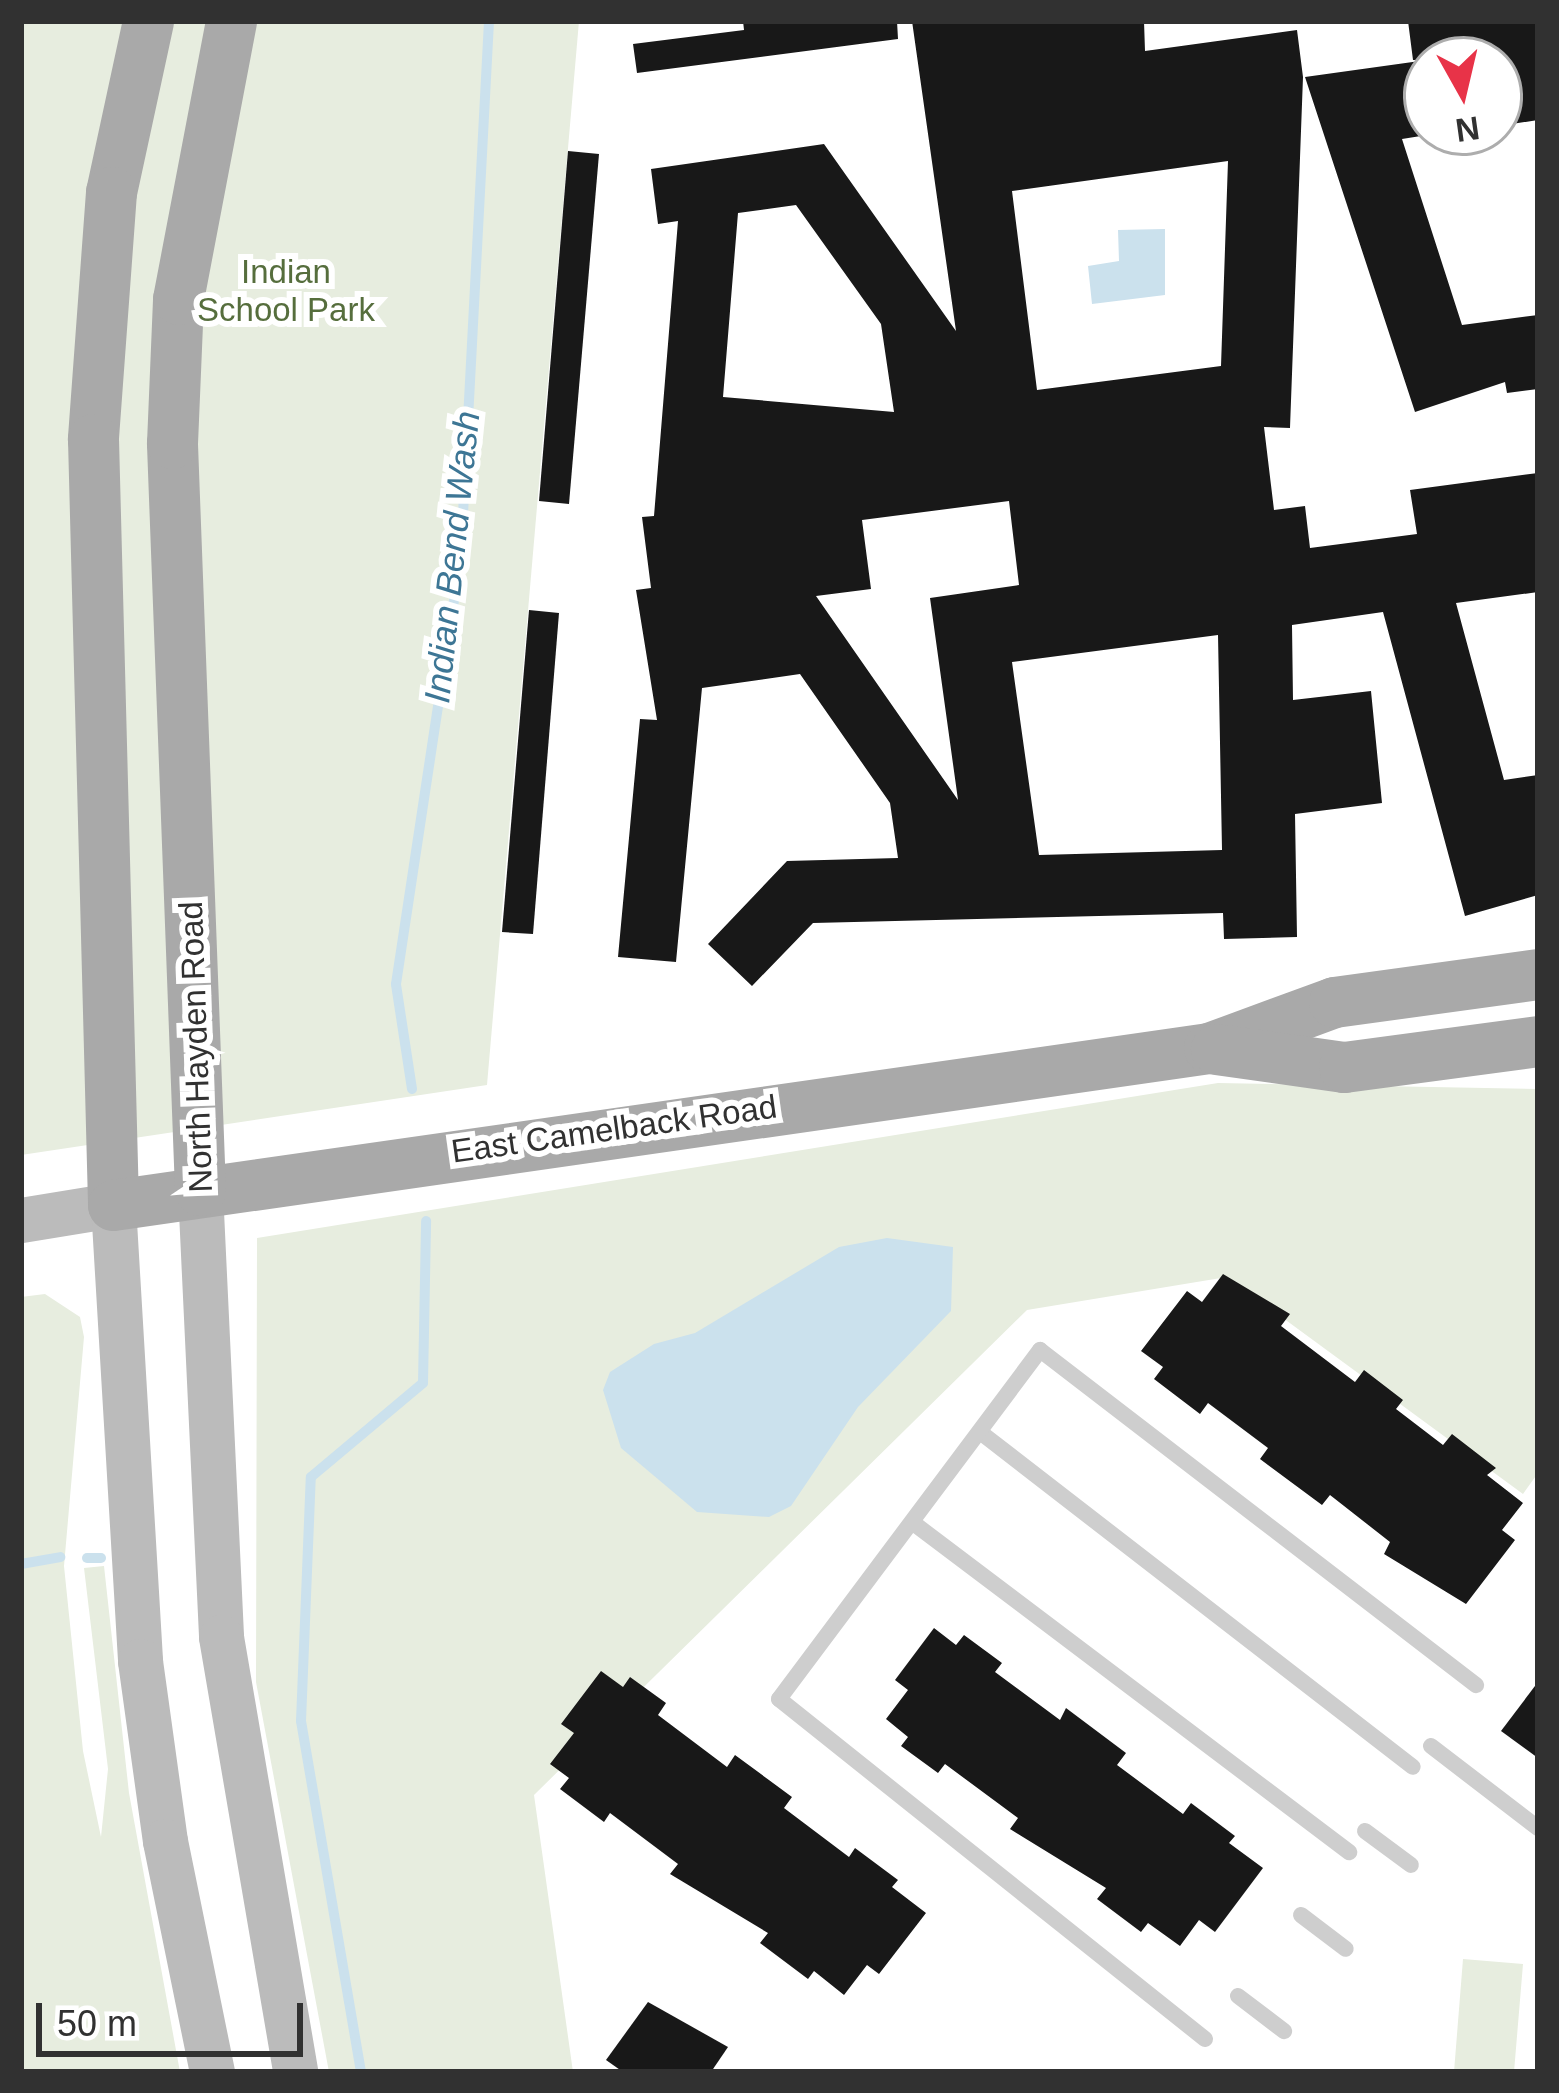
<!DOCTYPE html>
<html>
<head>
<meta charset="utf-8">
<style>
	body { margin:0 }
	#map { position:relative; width:1559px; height:2093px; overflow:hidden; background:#fff; font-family:Arial,sans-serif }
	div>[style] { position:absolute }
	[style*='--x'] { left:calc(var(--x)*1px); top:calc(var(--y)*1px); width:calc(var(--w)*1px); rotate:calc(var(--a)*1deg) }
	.green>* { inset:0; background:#e7eddf }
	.water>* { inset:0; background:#cbe1ed }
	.stream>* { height:10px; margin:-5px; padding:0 5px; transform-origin:5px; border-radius:5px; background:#cbe1ed }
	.building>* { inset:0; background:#181818 }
	.service>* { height:16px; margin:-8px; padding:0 8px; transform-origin:8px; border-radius:8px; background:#cecece }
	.secondary>* { height:45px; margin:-22.5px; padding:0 22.5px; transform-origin:22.5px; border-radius:22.5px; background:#bbb }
	.primary>* { height:51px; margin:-25.5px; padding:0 25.5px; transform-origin:25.5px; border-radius:25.5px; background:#a9a9a9 }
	span { translate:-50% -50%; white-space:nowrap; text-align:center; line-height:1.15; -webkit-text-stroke:12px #fff; paint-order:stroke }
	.park-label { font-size:33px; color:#566e3d }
	.street-label { font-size:33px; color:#313131 }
	.water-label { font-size:36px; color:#3d7695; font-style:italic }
	.frame { position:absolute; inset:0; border:24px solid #313131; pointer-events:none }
	.north { position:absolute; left:1403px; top:36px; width:120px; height:120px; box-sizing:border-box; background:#fff; border:3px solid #adadad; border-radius:50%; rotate:172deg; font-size:33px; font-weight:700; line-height:48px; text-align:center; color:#313131 }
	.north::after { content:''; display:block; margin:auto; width:42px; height:54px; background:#e83348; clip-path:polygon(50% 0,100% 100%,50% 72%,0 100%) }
	.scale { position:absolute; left:36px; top:2003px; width:267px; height:54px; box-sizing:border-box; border:6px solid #313131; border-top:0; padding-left:15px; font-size:36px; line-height:42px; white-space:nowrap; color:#313131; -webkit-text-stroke:9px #fff; paint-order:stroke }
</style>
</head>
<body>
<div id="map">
	<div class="green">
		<i style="clip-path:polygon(21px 21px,579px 21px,487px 1085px,21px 1155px)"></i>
		<i style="clip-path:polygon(1218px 1083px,1538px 1089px,1538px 1473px,1523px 1494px,1227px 1277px,1027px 1310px,534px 1795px,573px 2072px,329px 2072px,256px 1682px,257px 1238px)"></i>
		<i style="clip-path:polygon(45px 1294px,80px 1317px,84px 1337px,64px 1566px,83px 1751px,101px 1837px,108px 1769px,84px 1568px,104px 1566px,129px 1793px,180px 2072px,21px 2072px,21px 1297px)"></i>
		<i style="clip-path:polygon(1463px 1959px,1523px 1964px,1514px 2072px,1454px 2072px)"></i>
	</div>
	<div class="water">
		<i style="clip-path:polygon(1165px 229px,1165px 295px,1092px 304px,1088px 266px,1119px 261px,1118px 230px)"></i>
		<i style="clip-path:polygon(887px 1238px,953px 1247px,951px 1311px,858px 1407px,791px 1506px,769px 1517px,697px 1512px,621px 1448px,603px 1390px,610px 1372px,654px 1344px,695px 1333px,839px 1247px)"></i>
	</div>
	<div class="stream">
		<i style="--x:412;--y:1089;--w:106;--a:-98.7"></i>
		<i style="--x:396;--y:984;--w:437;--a:-81.4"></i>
		<i style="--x:461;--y:552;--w:532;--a:-86.98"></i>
		<i style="--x:87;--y:1558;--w:14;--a:0"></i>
		<i style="--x:21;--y:1564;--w:40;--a:-10"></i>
		<i style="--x:361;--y:2072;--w:356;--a:-99.7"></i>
		<i style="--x:301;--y:1721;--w:244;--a:-87.7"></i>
		<i style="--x:311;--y:1477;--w:146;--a:-40"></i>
		<i style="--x:423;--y:1383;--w:162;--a:-88.9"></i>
	</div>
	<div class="building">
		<i style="clip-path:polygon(743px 21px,897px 21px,898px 39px,637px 73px,633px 44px,744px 30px)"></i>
		<i style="clip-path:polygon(evenodd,912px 21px,1144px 21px,1145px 51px,1297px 30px,1303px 77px,1290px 428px,1264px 427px,1274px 510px,1305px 506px,1310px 548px,1417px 534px,1410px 490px,1538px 473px,1538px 592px,1456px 603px,1504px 780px,1538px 775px,1538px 895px,1465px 916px,1383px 612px,1292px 625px,1293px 700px,1371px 691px,1382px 803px,1295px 814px,1297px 937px,1224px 939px,1223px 913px,813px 923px,752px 986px,708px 944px,787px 861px,898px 858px,890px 803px,800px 674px,702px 688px,676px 962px,618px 957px,640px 719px,657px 720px,636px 590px,651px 588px,642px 517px,654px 516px,678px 221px,658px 224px,651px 169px,824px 144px,956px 331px,912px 21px,1228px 161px,1221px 366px,1037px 390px,1012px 191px,1228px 161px,912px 21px,796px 205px,881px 324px,894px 412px,723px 397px,738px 213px,796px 205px,912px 21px,1009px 501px,1019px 585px,930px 598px,958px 800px,816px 596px,871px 589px,862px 520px,1009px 501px,912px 21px,1218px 635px,1222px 850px,1039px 855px,1012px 662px,1218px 635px)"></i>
		<i style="clip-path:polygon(1408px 21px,1538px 21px,1538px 120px,1499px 126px,1499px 60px,1427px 60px,1427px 135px,1402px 139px,1462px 325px,1538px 315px,1538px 389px,1507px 393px,1505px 382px,1415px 412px,1305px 77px,1427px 60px,1413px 60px)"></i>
		<i style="clip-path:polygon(568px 151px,599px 154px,569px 504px,539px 501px)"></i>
		<i style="clip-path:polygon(529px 610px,559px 613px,533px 934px,502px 932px)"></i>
		<i style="clip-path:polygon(1223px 1274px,1290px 1314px,1281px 1326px,1355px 1382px,1364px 1370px,1403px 1400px,1396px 1409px,1443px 1445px,1452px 1434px,1496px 1468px,1487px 1475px,1523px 1503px,1502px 1530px,1515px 1540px,1466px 1604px,1384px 1554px,1390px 1542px,1330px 1495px,1322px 1505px,1260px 1459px,1268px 1448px,1208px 1403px,1200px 1414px,1154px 1379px,1163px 1367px,1141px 1351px,1187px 1291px,1202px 1302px)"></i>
		<i style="clip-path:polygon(934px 1628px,956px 1645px,964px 1635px,1002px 1663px,995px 1672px,1060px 1720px,1066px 1708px,1126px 1753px,1117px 1765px,1183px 1814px,1191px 1803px,1235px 1836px,1229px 1843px,1263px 1868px,1215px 1932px,1199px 1920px,1180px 1946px,1148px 1923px,1141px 1932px,1097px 1899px,1106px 1888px,1010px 1829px,1018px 1818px,945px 1764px,938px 1773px,901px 1746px,908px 1737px,886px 1719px,908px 1690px,895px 1680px)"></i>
		<i style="clip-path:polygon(601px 1671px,623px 1687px,630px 1677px,666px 1703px,658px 1715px,727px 1767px,735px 1755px,792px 1797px,784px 1808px,849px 1857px,855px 1848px,898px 1880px,892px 1887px,926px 1913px,879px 1974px,867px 1965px,844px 1995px,814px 1971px,808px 1979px,760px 1943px,768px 1933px,670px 1874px,678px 1864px,610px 1813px,604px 1822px,560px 1789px,569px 1778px,550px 1764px,574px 1733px,561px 1724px)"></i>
		<i style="clip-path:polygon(1538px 1682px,1538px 1758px,1501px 1731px)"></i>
		<i style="clip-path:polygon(648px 2002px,728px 2047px,711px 2072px,623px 2072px,606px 2060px)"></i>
	</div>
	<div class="service">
		<i style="--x:980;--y:1432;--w:547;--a:37.73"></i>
		<i style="--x:912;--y:1522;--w:548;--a:37.06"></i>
		<i style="--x:1431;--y:1746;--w:135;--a:37.5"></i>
		<i style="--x:1365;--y:1831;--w:57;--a:36.5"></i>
		<i style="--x:1301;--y:1915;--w:56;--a:37.1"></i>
		<i style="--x:1238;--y:1996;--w:58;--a:37.3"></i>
		<i style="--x:1205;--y:2039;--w:545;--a:-141.41"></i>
		<i style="--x:779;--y:1699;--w:436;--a:-53.2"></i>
		<i style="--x:1040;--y:1350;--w:550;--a:37.54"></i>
	</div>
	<div class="secondary">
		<i style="--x:200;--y:1190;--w:447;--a:87.3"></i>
		<i style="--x:221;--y:1637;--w:441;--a:80.3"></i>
		<i style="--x:21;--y:1220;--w:93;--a:-9.3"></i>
		<i style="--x:113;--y:1205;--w:457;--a:86.6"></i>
		<i style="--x:140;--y:1661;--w:182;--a:82.1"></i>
		<i style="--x:165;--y:1841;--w:236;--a:78.5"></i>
	</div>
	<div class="primary">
		<i style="--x:148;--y:21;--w:175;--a:102.2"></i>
		<i style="--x:111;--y:192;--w:248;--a:94.2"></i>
		<i style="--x:93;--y:439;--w:766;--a:88.5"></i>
		<i style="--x:113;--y:1205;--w:1107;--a:-8.15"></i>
		<i style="--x:1209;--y:1048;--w:133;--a:-20.2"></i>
		<i style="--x:1334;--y:1002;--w:206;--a:-7.8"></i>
		<i style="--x:1216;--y:1049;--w:129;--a:8"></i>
		<i style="--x:1344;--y:1067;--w:196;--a:-7.6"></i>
		<i style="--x:200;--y:1190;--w:748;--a:-92.15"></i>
		<i style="--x:172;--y:443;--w:144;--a:-87.6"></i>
		<i style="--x:178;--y:299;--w:283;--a:-79.2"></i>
	</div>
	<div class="park-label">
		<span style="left:286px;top:291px">Indian<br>School Park</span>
	</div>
	<div class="street-label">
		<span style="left:196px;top:1047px;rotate:-92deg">North Hayden Road</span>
		<span style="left:614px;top:1129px;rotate:-8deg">East Camelback Road</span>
	</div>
	<div class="water-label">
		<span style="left:452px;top:557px;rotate:-84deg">Indian Bend Wash</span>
	</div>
	<div class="frame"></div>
	<div class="north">N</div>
	<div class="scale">50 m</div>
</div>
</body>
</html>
